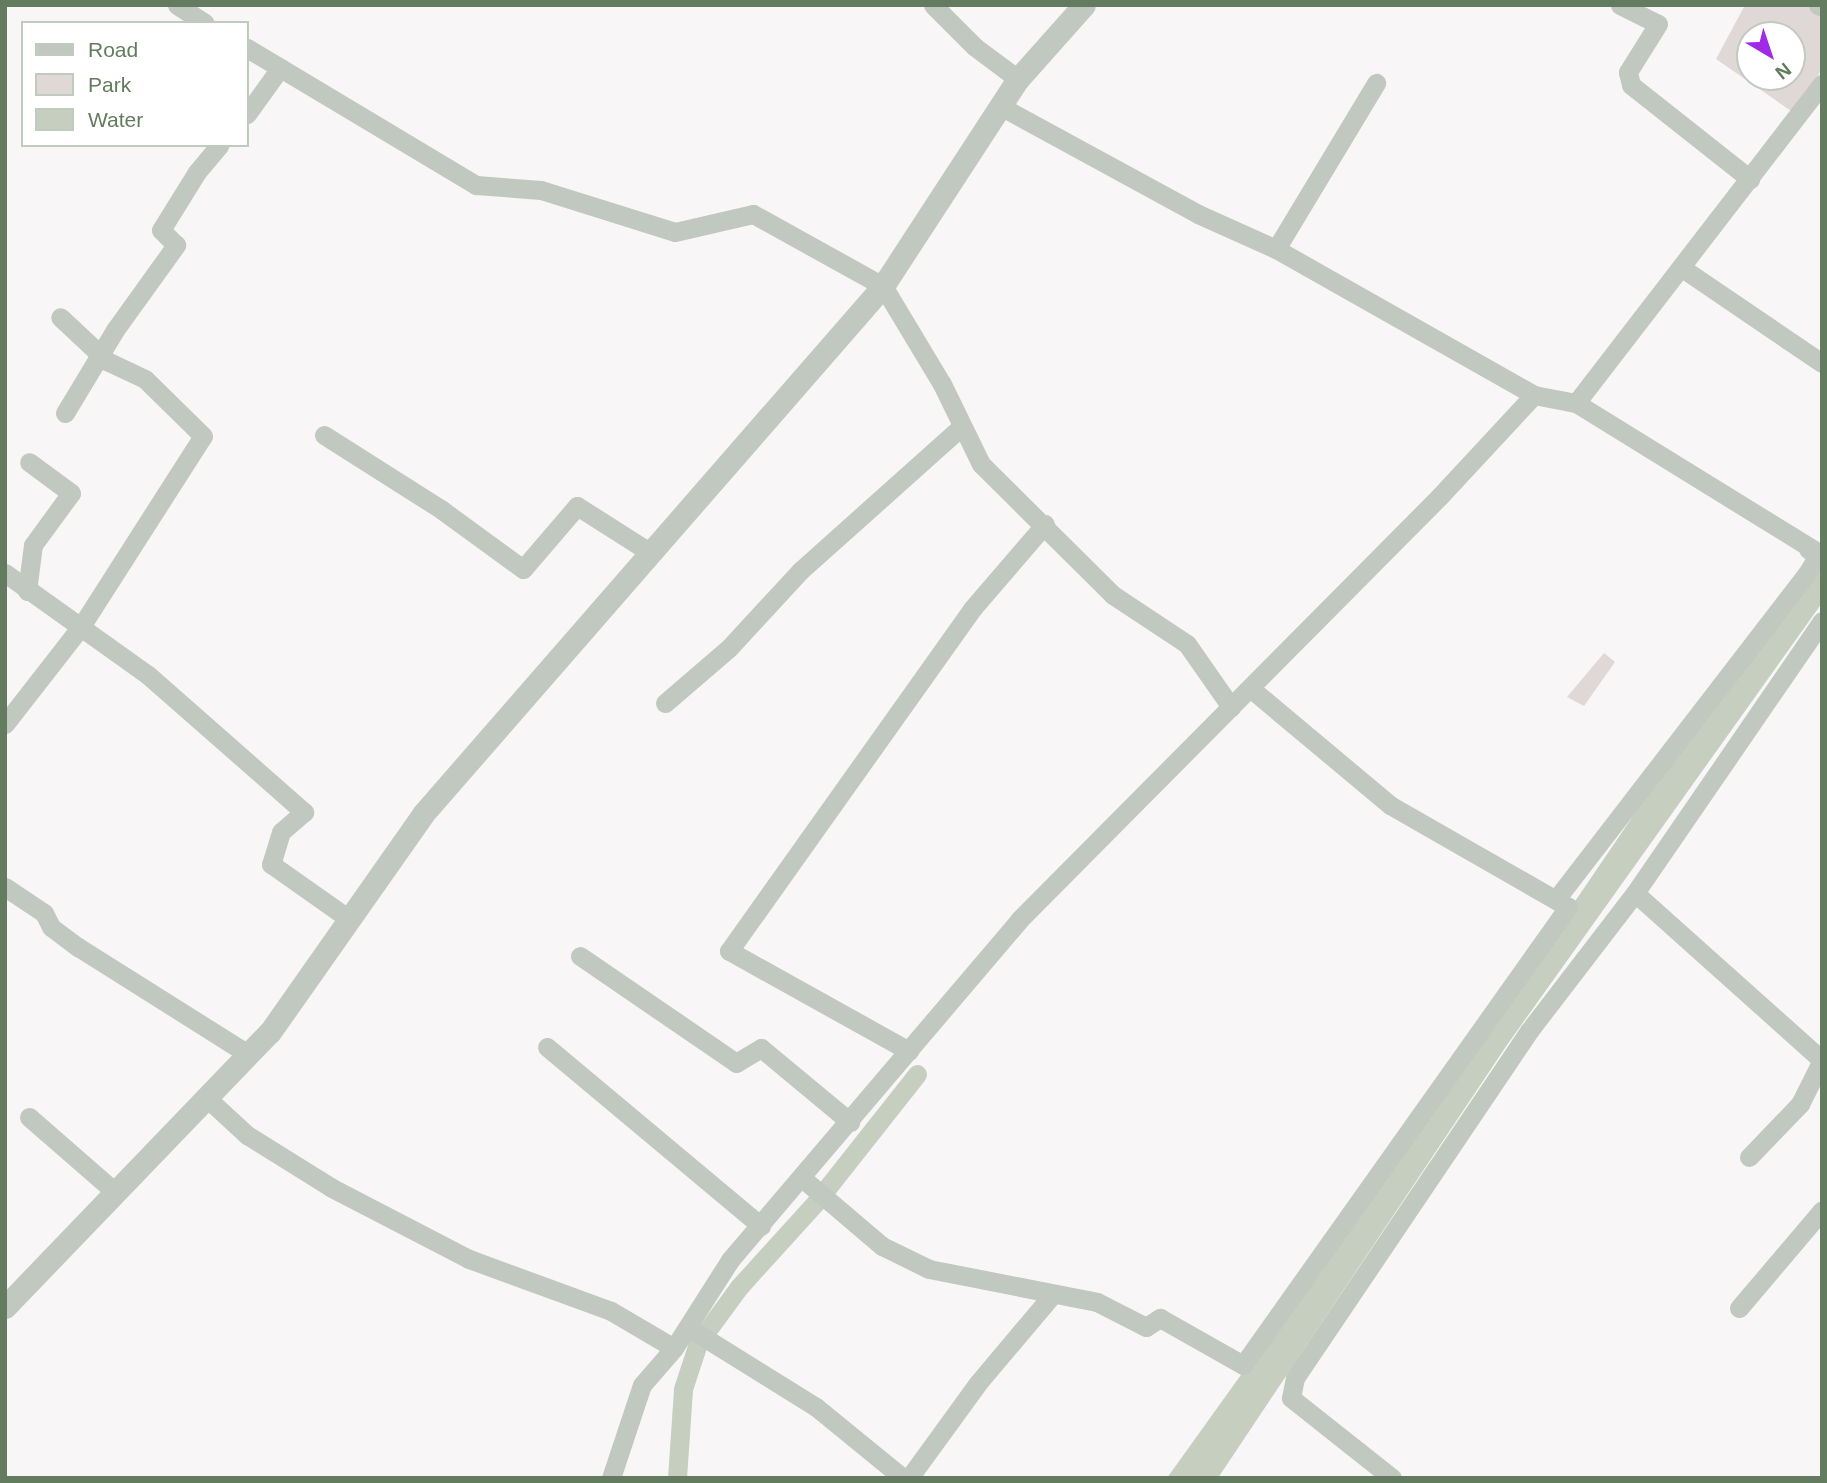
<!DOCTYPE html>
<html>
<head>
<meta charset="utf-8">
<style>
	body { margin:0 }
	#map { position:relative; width:1827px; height:1483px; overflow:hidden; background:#f9f6f8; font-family:Arial,sans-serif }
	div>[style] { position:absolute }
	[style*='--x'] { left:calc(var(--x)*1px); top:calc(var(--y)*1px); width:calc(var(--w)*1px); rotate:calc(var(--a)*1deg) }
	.green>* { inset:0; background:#e0d8d7 }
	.water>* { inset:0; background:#c5cebf }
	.canal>* { height:19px; margin:-9.5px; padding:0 9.5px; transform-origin:9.5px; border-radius:9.5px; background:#c5cebf }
	.minor>* { height:19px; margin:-9.5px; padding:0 9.5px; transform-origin:9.5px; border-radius:9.5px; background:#c0c8bf }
	.tertiary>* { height:23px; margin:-11.5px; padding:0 11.5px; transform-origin:11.5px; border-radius:11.5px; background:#c0c8bf }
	span { translate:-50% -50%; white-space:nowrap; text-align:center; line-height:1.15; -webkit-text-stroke:7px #fff; paint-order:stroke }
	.frame { position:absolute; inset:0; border:7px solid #637b5e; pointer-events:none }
	.legend { position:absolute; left:21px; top:21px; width:228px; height:126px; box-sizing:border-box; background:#fff; border:2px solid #c1cabf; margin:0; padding:9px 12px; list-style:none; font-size:21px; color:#637b5e }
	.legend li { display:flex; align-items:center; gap:14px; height:35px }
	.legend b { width:35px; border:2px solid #c1cabf }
	.north { position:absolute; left:1736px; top:21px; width:70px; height:70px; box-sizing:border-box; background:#fff; border:2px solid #c1cabf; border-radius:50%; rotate:141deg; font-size:19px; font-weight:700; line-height:28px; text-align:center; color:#637b5e }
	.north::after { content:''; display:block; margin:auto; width:24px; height:32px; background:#a02ae5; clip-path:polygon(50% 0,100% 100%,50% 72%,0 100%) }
</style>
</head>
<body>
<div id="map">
	<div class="green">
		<i style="clip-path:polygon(evenodd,1745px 5px,1816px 5px,1822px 10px,1822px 70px,1791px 111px,1716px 59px,1745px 5px,1750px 35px,1792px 35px,1792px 77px,1750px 77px,1750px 35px)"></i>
		<i style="clip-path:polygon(1604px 653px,1615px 662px,1584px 706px,1567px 697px)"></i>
	</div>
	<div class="water">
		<i style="clip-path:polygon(1822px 557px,1822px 603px,1507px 1045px,1218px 1478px,1167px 1478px,1483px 1037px,1671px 760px)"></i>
	</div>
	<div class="canal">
		<i style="--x:677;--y:1478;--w:89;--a:-86.1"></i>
		<i style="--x:683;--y:1389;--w:48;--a:-71.9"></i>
		<i style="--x:698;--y:1343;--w:69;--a:-53.8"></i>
		<i style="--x:739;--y:1287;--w:115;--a:-47.8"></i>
		<i style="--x:816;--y:1202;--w:163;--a:-51.7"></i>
	</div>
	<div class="minor">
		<i style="--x:177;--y:5;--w:33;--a:33"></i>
		<i style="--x:933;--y:5;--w:59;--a:45"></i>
		<i style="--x:975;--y:47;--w:54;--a:36.7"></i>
		<i style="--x:1620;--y:5;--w:42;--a:26.6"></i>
		<i style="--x:1658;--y:24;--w:57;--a:122"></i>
		<i style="--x:1628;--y:72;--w:13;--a:77"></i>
		<i style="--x:1631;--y:85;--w:152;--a:38.3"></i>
		<i style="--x:1818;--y:5;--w:4;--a:27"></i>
		<i style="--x:247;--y:48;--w:267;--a:30.9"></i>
		<i style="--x:476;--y:185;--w:65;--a:4.4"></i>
		<i style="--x:541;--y:190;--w:140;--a:17.4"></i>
		<i style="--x:675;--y:232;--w:80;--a:-13"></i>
		<i style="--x:753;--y:214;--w:149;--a:29"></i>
		<i style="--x:883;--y:286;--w:114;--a:59"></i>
		<i style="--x:942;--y:384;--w:89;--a:64"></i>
		<i style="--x:981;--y:464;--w:186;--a:44.8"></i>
		<i style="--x:1113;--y:595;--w:89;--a:33.5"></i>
		<i style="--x:1187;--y:644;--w:77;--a:55.1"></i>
		<i style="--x:1000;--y:106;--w:226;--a:28.6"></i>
		<i style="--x:1198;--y:214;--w:85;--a:24.2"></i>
		<i style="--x:1276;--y:249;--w:296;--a:29.5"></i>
		<i style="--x:1534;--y:395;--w:43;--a:10.8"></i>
		<i style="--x:1576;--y:403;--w:289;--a:31.7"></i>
		<i style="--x:247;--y:114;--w:57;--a:-54.3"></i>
		<i style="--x:1276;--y:249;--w:194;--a:-58.9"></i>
		<i style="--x:1682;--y:268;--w:169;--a:34.2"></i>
		<i style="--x:1576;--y:403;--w:403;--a:-52.4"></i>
		<i style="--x:65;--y:413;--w:97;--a:-58.9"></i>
		<i style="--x:115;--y:330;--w:105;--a:-54.3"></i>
		<i style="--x:176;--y:245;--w:21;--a:-135"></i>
		<i style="--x:161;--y:230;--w:68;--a:-58.2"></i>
		<i style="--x:197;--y:172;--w:35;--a:-50"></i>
		<i style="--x:324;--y:435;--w:140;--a:32.4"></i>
		<i style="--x:442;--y:510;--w:100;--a:36.1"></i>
		<i style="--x:523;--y:569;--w:83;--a:-49.4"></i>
		<i style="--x:577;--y:506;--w:88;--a:32.4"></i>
		<i style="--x:5;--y:573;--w:176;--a:35.5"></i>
		<i style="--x:148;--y:675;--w:208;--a:41.3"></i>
		<i style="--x:304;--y:812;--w:30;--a:139"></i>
		<i style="--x:281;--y:832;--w:34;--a:107"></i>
		<i style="--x:271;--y:864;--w:95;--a:35.2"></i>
		<i style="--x:27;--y:591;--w:46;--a:-82.6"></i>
		<i style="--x:33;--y:545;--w:64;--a:-53.8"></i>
		<i style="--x:71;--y:493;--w:52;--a:-143.6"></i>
		<i style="--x:1822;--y:621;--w:330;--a:124.5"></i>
		<i style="--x:1635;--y:893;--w:251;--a:41.8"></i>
		<i style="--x:665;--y:703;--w:84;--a:-40.7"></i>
		<i style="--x:729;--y:648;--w:105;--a:-47.3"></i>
		<i style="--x:800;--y:571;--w:216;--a:-41.8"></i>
		<i style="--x:5;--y:724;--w:125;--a:-52.1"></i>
		<i style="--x:82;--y:625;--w:224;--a:-57.4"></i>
		<i style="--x:203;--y:436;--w:81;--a:-135.5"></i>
		<i style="--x:145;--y:379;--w:42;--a:-154.7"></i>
		<i style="--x:107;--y:361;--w:64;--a:-136.9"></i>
		<i style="--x:5;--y:887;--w:47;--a:33.7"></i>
		<i style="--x:44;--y:913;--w:16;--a:63"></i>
		<i style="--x:51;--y:927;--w:34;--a:37"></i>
		<i style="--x:78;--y:947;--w:201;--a:32.2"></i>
		<i style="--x:1557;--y:898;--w:408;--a:-52.4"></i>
		<i style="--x:1806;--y:575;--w:22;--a:-58"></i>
		<i style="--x:1818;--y:556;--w:12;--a:-145"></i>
		<i style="--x:580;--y:956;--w:189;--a:34.4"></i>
		<i style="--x:736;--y:1063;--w:29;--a:-31"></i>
		<i style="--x:761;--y:1048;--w:116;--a:39.7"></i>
		<i style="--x:547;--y:1047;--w:279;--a:39.9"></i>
		<i style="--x:909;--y:1051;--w:206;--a:-150.9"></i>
		<i style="--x:729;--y:951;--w:420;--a:-54.6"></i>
		<i style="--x:972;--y:609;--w:112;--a:-49.3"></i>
		<i style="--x:209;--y:1100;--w:52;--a:42.6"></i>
		<i style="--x:247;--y:1135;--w:100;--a:31.9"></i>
		<i style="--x:332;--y:1188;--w:154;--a:27.4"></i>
		<i style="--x:469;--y:1259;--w:151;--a:20.1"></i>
		<i style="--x:611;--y:1311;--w:73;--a:30.4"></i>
		<i style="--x:674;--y:1348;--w:104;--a:-57.5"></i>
		<i style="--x:730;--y:1260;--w:446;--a:-49.6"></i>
		<i style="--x:1019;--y:920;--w:598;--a:-45.2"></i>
		<i style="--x:1440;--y:496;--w:138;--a:-47.1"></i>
		<i style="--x:29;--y:1117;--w:114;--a:41.1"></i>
		<i style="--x:1749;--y:1157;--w:74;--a:-46.1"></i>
		<i style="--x:1800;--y:1104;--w:49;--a:-63.4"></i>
		<i style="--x:802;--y:1178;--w:105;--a:40.4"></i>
		<i style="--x:882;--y:1246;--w:52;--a:26.1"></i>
		<i style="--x:929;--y:1269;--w:171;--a:11.1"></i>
		<i style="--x:1097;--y:1302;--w:55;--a:27"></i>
		<i style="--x:1146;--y:1327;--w:17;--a:-33"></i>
		<i style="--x:1160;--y:1318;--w:95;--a:29.5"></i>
		<i style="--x:1243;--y:1365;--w:562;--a:-54.64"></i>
		<i style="--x:1568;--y:907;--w:205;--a:-150.2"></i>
		<i style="--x:1390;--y:805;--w:182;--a:-140.1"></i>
		<i style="--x:1739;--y:1308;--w:128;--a:-49.7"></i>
		<i style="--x:689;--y:1328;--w:150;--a:31.9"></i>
		<i style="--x:816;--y:1407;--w:112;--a:39.2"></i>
		<i style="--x:611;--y:1478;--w:98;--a:-71.6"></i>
		<i style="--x:642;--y:1385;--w:49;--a:-49.1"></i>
		<i style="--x:909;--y:1478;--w:117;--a:-54"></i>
		<i style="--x:978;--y:1383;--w:115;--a:-49.9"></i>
		<i style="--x:1392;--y:1478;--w:129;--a:-141.6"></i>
		<i style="--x:1291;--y:1398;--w:20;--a:-79"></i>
		<i style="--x:1295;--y:1378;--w:419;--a:-56"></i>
		<i style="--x:1529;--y:1031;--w:174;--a:-52.5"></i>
	</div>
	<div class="tertiary">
		<i style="--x:5;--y:1307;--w:382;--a:-46.1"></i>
		<i style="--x:270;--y:1032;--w:266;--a:-54.9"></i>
		<i style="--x:423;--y:814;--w:700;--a:-48.94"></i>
		<i style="--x:883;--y:286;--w:247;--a:-56.9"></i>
		<i style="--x:1018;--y:79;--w:99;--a:-48.3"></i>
	</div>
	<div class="frame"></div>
	<ul class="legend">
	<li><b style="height:9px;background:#c0c8bf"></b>Road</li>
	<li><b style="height:19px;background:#e0d8d7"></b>Park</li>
	<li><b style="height:19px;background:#c5cebf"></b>Water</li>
	</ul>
	<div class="north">N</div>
</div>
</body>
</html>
